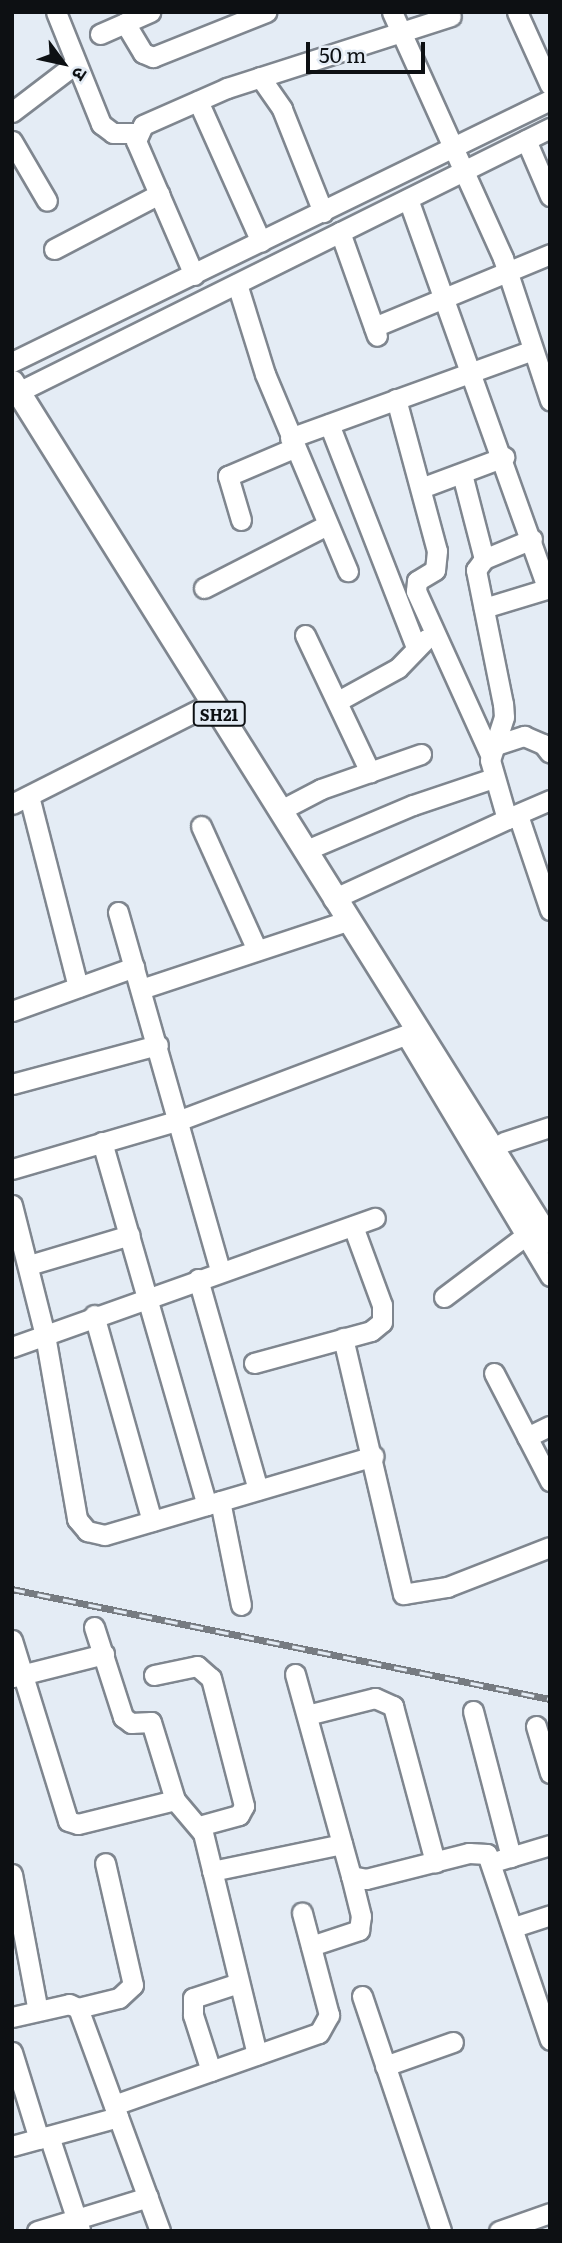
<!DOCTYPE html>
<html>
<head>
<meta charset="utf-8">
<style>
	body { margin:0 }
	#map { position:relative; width:562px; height:2243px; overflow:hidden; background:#e4ecf5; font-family:Literata,"Noto Sans Devanagari",serif }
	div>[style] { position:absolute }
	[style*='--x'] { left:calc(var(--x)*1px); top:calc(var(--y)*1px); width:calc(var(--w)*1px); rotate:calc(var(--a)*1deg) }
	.roads { filter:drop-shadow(2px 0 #7f868f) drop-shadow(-2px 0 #7f868f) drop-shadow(0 2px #7f868f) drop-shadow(0 -2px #7f868f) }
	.minor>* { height:19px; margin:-9.5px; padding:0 9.5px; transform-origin:9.5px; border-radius:9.5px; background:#fff }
	.major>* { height:23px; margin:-11.5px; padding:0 11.5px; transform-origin:11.5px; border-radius:11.5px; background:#fff }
	.rail>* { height:7px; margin-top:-3.5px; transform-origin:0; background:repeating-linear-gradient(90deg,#e4ecf5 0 13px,#767b81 0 26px); box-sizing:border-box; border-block:2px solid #767b81 }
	span { translate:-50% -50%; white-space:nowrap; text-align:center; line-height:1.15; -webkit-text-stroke:6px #e4ecf5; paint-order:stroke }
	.shield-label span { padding:2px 5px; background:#e4ecf5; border:2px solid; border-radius:5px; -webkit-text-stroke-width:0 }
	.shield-label { font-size:16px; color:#0d1013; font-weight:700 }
	.frame { position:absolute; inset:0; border:14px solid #0d1013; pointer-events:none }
	.north { position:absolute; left:28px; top:28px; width:70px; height:70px; -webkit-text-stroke:5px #e4ecf5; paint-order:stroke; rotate:123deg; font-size:19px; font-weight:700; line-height:28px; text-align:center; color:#0d1013 }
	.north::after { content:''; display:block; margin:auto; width:24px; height:32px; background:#0d1013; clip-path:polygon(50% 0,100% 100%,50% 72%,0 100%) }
	.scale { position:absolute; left:306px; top:42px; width:119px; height:32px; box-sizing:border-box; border:4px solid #0d1013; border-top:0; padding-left:9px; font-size:21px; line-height:24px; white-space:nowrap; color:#0d1013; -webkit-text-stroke:5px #e4ecf5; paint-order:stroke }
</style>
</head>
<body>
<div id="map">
	<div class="roads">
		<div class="minor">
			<i style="--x:56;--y:12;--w:121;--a:68.1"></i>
			<i style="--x:101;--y:124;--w:15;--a:37"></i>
			<i style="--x:113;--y:133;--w:23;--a:0"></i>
			<i style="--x:392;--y:12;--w:270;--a:65.7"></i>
			<i style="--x:503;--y:258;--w:150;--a:71.7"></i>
			<i style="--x:517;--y:12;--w:80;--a:65.7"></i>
			<i style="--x:125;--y:23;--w:35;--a:59"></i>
			<i style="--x:143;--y:53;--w:11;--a:22"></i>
			<i style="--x:153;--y:57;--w:122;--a:-21.7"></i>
			<i style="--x:100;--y:34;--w:55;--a:-23.7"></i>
			<i style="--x:260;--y:77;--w:39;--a:55"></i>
			<i style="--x:282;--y:109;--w:111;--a:68.3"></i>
			<i style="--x:198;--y:101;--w:154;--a:65.9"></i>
			<i style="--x:12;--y:112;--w:79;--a:-37.3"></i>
			<i style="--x:526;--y:140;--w:61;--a:66.8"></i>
			<i style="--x:12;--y:141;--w:69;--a:59.7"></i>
			<i style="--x:408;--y:199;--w:414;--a:70.3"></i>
			<i style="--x:340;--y:232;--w:110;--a:70.4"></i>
			<i style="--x:54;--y:249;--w:119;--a:-27.6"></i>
			<i style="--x:194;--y:275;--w:146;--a:-113.4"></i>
			<i style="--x:136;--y:141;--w:17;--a:-66"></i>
			<i style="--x:143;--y:125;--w:92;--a:-23.8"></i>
			<i style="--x:227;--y:88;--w:235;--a:-17.8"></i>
			<i style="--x:237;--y:284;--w:94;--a:72.7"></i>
			<i style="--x:265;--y:374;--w:214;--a:67.2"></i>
			<i style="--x:374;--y:327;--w:191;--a:-22.5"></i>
			<i style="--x:12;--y:362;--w:598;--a:-25.97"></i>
			<i style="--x:12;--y:395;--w:601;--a:-26.39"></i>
			<i style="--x:396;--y:399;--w:157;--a:74.9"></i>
			<i style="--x:437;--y:551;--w:19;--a:96"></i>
			<i style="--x:435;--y:570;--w:21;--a:149"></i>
			<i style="--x:417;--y:581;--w:10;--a:96"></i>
			<i style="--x:416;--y:591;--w:179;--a:65.6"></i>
			<i style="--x:329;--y:424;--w:239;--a:68.7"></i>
			<i style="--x:290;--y:438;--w:258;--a:-19.9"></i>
			<i style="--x:462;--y:474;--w:88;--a:75.5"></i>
			<i style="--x:421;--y:488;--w:89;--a:-20.5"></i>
			<i style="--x:241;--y:520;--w:46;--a:-106.5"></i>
			<i style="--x:228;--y:476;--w:72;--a:-23"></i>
			<i style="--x:204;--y:588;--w:138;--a:-27.1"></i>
			<i style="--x:484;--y:608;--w:69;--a:-16.9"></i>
			<i style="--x:305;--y:635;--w:152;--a:64.6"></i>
			<i style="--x:338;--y:701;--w:68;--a:-28.8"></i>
			<i style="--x:398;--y:668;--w:40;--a:-46"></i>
			<i style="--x:493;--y:746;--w:33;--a:-18"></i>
			<i style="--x:524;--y:736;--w:21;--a:23"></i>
			<i style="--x:543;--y:744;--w:11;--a:52"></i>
			<i style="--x:29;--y:796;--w:197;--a:75.6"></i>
			<i style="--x:12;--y:804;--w:224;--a:-26.8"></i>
			<i style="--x:279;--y:811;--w:47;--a:-27.6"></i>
			<i style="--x:321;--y:789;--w:106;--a:-19.3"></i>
			<i style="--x:513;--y:816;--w:40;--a:-23.4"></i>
			<i style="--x:507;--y:819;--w:9;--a:-18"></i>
			<i style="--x:516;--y:816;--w:6;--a:51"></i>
			<i style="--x:520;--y:821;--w:94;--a:71.4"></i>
			<i style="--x:201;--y:826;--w:136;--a:65.7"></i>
			<i style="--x:304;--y:851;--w:118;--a:-22.9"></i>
			<i style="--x:413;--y:805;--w:84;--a:-18.6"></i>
			<i style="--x:333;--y:899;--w:192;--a:-24.7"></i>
			<i style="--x:507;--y:819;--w:61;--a:-106.1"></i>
			<i style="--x:490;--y:760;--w:45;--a:-72"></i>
			<i style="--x:504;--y:717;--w:13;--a:-94"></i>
			<i style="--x:503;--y:704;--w:137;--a:-101.4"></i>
			<i style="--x:476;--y:570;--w:14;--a:-54"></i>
			<i style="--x:484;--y:559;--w:52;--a:-22.6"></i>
			<i style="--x:118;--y:912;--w:373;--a:74.1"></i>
			<i style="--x:141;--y:989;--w:217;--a:-18.3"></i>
			<i style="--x:12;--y:1011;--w:130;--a:-19.8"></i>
			<i style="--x:406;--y:1035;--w:281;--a:59.1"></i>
			<i style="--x:12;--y:1084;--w:151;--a:-15"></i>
			<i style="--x:102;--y:1142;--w:378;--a:73.9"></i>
			<i style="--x:504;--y:1142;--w:48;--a:-18.1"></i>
			<i style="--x:12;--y:1169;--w:175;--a:-16.3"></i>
			<i style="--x:180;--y:1120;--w:254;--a:-20.7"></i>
			<i style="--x:12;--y:1205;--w:134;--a:75.8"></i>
			<i style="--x:45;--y:1335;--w:187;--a:80.1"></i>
			<i style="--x:77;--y:1519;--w:16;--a:50"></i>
			<i style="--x:87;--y:1531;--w:18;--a:13"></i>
			<i style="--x:105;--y:1535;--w:280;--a:-16.4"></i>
			<i style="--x:29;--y:1265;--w:105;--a:-16.5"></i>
			<i style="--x:198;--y:1279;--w:219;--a:74.1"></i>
			<i style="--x:444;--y:1297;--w:101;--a:-37"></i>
			<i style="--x:94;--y:1315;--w:214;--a:74.3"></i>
			<i style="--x:343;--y:1338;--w:263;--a:76.8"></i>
			<i style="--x:403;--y:1594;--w:45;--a:-9"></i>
			<i style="--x:447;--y:1587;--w:110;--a:-21.2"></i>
			<i style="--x:12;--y:1347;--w:385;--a:-19.6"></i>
			<i style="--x:254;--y:1363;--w:121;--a:-15.3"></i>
			<i style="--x:371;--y:1331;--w:14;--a:-39"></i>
			<i style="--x:382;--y:1322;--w:17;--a:-90"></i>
			<i style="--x:382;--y:1305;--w:84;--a:-110.2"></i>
			<i style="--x:494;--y:1373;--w:122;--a:62.6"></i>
			<i style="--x:527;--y:1437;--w:25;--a:-26"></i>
			<i style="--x:220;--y:1501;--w:106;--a:78.6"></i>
			<i style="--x:94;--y:1627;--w:95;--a:72.1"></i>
			<i style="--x:123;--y:1717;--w:10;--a:37"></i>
			<i style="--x:131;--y:1723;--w:20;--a:-3"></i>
			<i style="--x:151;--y:1722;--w:82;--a:72.9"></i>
			<i style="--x:175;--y:1800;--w:43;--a:49.7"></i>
			<i style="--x:203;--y:1833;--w:228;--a:76.3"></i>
			<i style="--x:12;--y:1640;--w:189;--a:72.8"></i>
			<i style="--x:68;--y:1821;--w:10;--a:17"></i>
			<i style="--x:78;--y:1824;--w:100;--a:-13.9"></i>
			<i style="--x:295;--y:1674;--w:210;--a:74.5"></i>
			<i style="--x:351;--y:1876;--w:15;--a:11"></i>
			<i style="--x:366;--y:1879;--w:106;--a:-14.2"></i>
			<i style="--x:469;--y:1853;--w:18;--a:3"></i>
			<i style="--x:487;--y:1854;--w:196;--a:71.3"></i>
			<i style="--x:154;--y:1675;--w:44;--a:-11.8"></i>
			<i style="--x:197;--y:1666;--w:18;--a:41"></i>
			<i style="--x:211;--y:1678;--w:132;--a:75.5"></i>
			<i style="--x:244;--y:1806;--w:10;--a:119"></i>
			<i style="--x:239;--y:1815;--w:41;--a:164.6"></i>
			<i style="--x:13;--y:1677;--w:94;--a:-14.2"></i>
			<i style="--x:473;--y:1711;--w:151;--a:75.4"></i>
			<i style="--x:307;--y:1715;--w:70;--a:-14"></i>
			<i style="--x:375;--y:1698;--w:20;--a:24"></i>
			<i style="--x:393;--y:1706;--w:162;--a:74.9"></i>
			<i style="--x:536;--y:1726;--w:49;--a:73.4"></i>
			<i style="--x:500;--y:1860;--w:52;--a:-16.7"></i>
			<i style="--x:212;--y:1871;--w:133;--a:-11.7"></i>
			<i style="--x:12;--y:1874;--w:139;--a:79.3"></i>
			<i style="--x:514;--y:1927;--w:38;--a:-18"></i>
			<i style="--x:311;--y:1946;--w:51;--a:-18.4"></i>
			<i style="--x:359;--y:1930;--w:14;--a:-82"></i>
			<i style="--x:361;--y:1916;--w:41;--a:-104"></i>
			<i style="--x:362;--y:1996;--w:248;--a:71.4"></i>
			<i style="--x:78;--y:2008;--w:42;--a:-13.7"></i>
			<i style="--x:119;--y:1998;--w:19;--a:-43"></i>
			<i style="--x:133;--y:1985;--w:125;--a:-102.9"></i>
			<i style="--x:12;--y:2017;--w:58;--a:-12.8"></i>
			<i style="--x:69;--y:2004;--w:10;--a:24"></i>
			<i style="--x:78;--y:2008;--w:238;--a:69.8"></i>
			<i style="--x:12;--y:2052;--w:91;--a:72.8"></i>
			<i style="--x:385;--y:2066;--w:72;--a:-19.4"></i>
			<i style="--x:211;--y:2071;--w:59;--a:-107.8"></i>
			<i style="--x:193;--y:2015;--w:17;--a:-90"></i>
			<i style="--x:193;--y:1998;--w:48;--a:-18.1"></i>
			<i style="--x:114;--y:2105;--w:217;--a:-19.4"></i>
			<i style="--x:319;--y:2033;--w:21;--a:-61"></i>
			<i style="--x:329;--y:2015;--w:106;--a:-104.8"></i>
			<i style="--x:49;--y:2136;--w:99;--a:71.7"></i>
			<i style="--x:12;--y:2146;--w:110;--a:-15.3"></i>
			<i style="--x:37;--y:2231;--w:116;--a:-17"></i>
			<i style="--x:499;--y:2231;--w:54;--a:-19.4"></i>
		</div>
		<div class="major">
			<i style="--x:12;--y:382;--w:1014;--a:57.94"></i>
		</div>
	</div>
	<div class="rail">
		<i style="--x:12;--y:1589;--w:549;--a:11.56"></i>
	</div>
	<div class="shield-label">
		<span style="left:219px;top:714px">SH21</span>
	</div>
	<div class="frame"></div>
	<div class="north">उ</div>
	<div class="scale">50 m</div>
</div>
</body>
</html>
